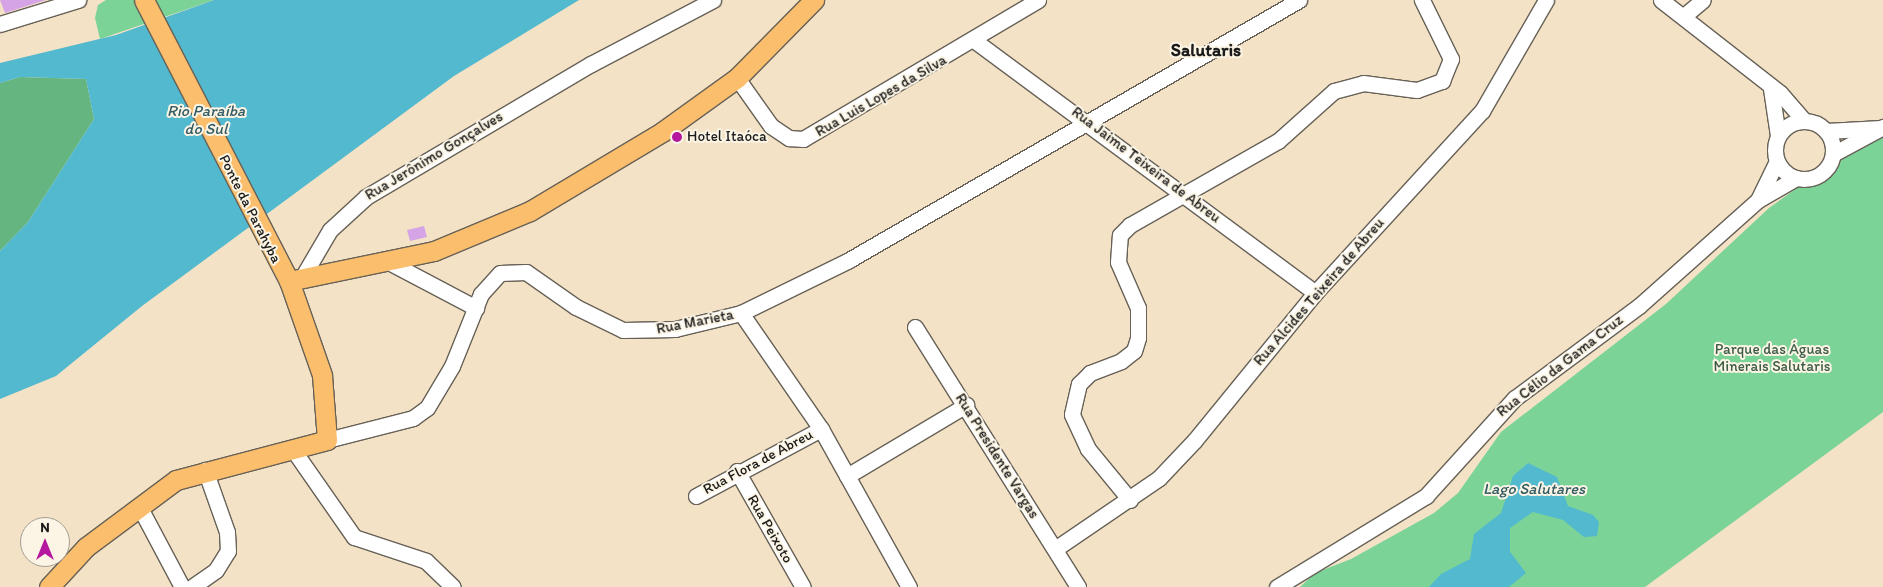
<!DOCTYPE html>
<html>
<head>
<meta charset="utf-8">
<style>
	body { margin:0 }
	#map { position:relative; width:1883px; height:587px; overflow:hidden; background:#f3e2c5; font-family:Itim,sans-serif }
	div>[style] { position:absolute }
	[style*='--x'] { left:calc(var(--x)*1px); top:calc(var(--y)*1px); width:calc(var(--w)*1px); rotate:calc(var(--a)*1deg) }
	.green>* { inset:0; background:#7bd398 }
	.forest>* { inset:0; background:#64b580 }
	.water>* { inset:0; background:#52b9cf }
	.building>* { inset:0; background:#d5a4e6 }
	.roads { filter:drop-shadow(1px 0 #676157) drop-shadow(-1px 0 #676157) drop-shadow(0 1px #676157) drop-shadow(0 -1px #676157) }
	.minor>* { height:15px; margin:-7.5px; padding:0 7.5px; transform-origin:7.5px; border-radius:7.5px; background:#fff }
	.minor>.ring { margin:-7.5px; padding:0; box-sizing:content-box; background:none; border:15px solid #fff; border-radius:50% }
	.major>* { height:19px; margin:-9.5px; padding:0 9.5px; transform-origin:9.5px; border-radius:9.5px; background:#fabe6d }
	.dots>* { width:14px; height:14px; translate:-50% -50%; box-sizing:border-box; border:2px solid #fcf5e5; border-radius:50% }
	span { translate:-50% -50%; white-space:nowrap; text-align:center; line-height:1.15; -webkit-text-stroke:4px #fcf5e5; paint-order:stroke }
	.street-label { font-size:15px; color:#1c1c1c }
	.poi-label { font-size:15px; color:#1c1c1c }
	.left { translate:0 -50%; text-align:left }
	.park-label { font-size:15px; color:#3d5c47 }
	.water-label { font-size:16px; color:#325b64; font-style:italic }
	.quarter-label { font-size:18px; color:#1c1c1c; font-weight:700 }
	.north { position:absolute; left:20px; top:517px; width:50px; height:50px; box-sizing:border-box; background:#fcf5e5; border:1px solid #a29e95; border-radius:50%; rotate:0deg; font-size:14px; font-weight:700; line-height:20px; text-align:center; color:#1c1c1c }
	.north::after { content:''; display:block; margin:auto; width:18px; height:22px; background:#b5179e; clip-path:polygon(50% 0,100% 100%,50% 72%,0 100%) }
</style>
</head>
<body>
<div id="map">
	<div class="green">
		<i style="clip-path:polygon(106px 0,214px 0,100px 39px,95px 18px,98px 5px)"></i>
		<i style="clip-path:polygon(1883px 135px,1883px 412px,1645px 587px,1300px 587px,1315px 573px,1351px 559px,1434px 513px,1458px 493px,1501px 432px,1666px 304px,1769px 208px,1845px 154px)"></i>
	</div>
	<div class="forest">
		<i style="clip-path:polygon(20px 77px,86px 79px,94px 119px,28px 222px,0 251px,0 83px)"></i>
	</div>
	<div class="water">
		<i style="clip-path:polygon(214px 0,579px 0,454px 76px,142px 306px,56px 376px,0 399px,0 251px,28px 222px,94px 119px,86px 79px,20px 77px,0 83px,0 63px,116px 35px)"></i>
		<i style="clip-path:polygon(1528px 463px,1557px 477px,1568px 506px,1593px 515px,1599px 522px,1597px 536px,1584px 537px,1563px 520px,1533px 512px,1510px 528px,1510px 552px,1526px 573px,1509px 587px,1429px 587px,1441px 574px,1470px 559px,1474px 534px,1501px 513px,1513px 476px)"></i>
	</div>
	<div class="building">
		<i style="clip-path:polygon(0 0,46px 0,5px 13px)"></i>
		<i style="clip-path:polygon(424px 226px,427px 237px,410px 241px,407px 230px)"></i>
	</div>
	<div class="roads">
		<div class="minor">
			<i style="--x:1661;--y:0;--w:151;--a:38"></i>
			<i style="--x:1780;--y:93;--w:37;--a:49"></i>
			<i style="--x:1685;--y:15;--w:23;--a:-40"></i>
			<i style="--x:0;--y:24;--w:82;--a:-17.1"></i>
			<i style="--x:975;--y:41;--w:423;--a:36.5"></i>
			<i style="--x:737;--y:78;--w:59;--a:54.7"></i>
			<i style="--x:771;--y:126;--w:22;--a:34"></i>
			<i style="--x:789;--y:138;--w:14;--a:4"></i>
			<i style="--x:803;--y:139;--w:273;--a:-30.6"></i>
			<i style="--x:1771;--y:89;--w:48;--a:81.5"></i>
			<i class="ring" style="left:1775px;top:121px;width:43px;height:43px"></i>
			<i style="--x:1826;--y:131;--w:55;--a:-3.1"></i>
			<i style="--x:1833;--y:154;--w:57;--a:-28.4"></i>
			<i style="--x:1758;--y:200;--w:43;--a:-64"></i>
			<i style="--x:387;--y:261;--w:101;--a:27.8"></i>
			<i style="--x:303;--y:276;--w:53;--a:-59.6"></i>
			<i style="--x:330;--y:230;--w:49;--a:-42.5"></i>
			<i style="--x:366;--y:197;--w:261;--a:-30.6"></i>
			<i style="--x:591;--y:64;--w:138;--a:-27.7"></i>
			<i style="--x:741;--y:313;--w:141;--a:55.4"></i>
			<i style="--x:821;--y:429;--w:181;--a:60.9"></i>
			<i style="--x:915;--y:327;--w:307;--a:57.9"></i>
			<i style="--x:327;--y:440;--w:89;--a:-14.3"></i>
			<i style="--x:413;--y:418;--w:17;--a:-36"></i>
			<i style="--x:427;--y:408;--w:49;--a:-59.2"></i>
			<i style="--x:452;--y:366;--w:78;--a:-68.1"></i>
			<i style="--x:481;--y:294;--w:28;--a:-48"></i>
			<i style="--x:500;--y:273;--w:26;--a:-2"></i>
			<i style="--x:526;--y:272;--w:61;--a:35"></i>
			<i style="--x:576;--y:307;--w:52;--a:26.1"></i>
			<i style="--x:623;--y:330;--w:52;--a:-1.1"></i>
			<i style="--x:675;--y:329;--w:68;--a:-13.6"></i>
			<i style="--x:741;--y:313;--w:120;--a:-26.1"></i>
			<i style="--x:849;--y:260;--w:520;--a:-30.02"></i>
			<i style="--x:294;--y:451;--w:105;--a:55.1"></i>
			<i style="--x:354;--y:537;--w:76;--a:18.4"></i>
			<i style="--x:426;--y:561;--w:37;--a:44"></i>
			<i style="--x:737;--y:471;--w:133;--a:60.4"></i>
			<i style="--x:847;--y:476;--w:139;--a:-30.8"></i>
			<i style="--x:696;--y:496;--w:142;--a:-28.2"></i>
			<i style="--x:1130;--y:500;--w:66;--a:-129.5"></i>
			<i style="--x:1088;--y:449;--w:38;--a:-115"></i>
			<i style="--x:1072;--y:414;--w:31;--a:-77"></i>
			<i style="--x:1079;--y:384;--w:16;--a:-45"></i>
			<i style="--x:1090;--y:373;--w:33;--a:-21"></i>
			<i style="--x:1121;--y:361;--w:16;--a:-38"></i>
			<i style="--x:1134;--y:351;--w:14;--a:-73"></i>
			<i style="--x:1138;--y:338;--w:30;--a:-90"></i>
			<i style="--x:1138;--y:308;--w:50;--a:-113.5"></i>
			<i style="--x:1118;--y:262;--w:27;--a:-86"></i>
			<i style="--x:1120;--y:235;--w:14;--a:-45"></i>
			<i style="--x:1130;--y:225;--w:170;--a:-29.6"></i>
			<i style="--x:1278;--y:141;--w:75;--a:-41.8"></i>
			<i style="--x:1334;--y:91;--w:30;--a:-15"></i>
			<i style="--x:1363;--y:83;--w:54;--a:7.4"></i>
			<i style="--x:1417;--y:90;--w:27;--a:-20"></i>
			<i style="--x:1442;--y:81;--w:24;--a:-68"></i>
			<i style="--x:1451;--y:59;--w:66;--a:-116.2"></i>
			<i style="--x:139;--y:506;--w:92;--a:62"></i>
			<i style="--x:1055;--y:549;--w:126;--a:-34.3"></i>
			<i style="--x:1159;--y:478;--w:52;--a:-46.5"></i>
			<i style="--x:1195;--y:440;--w:190;--a:-50.8"></i>
			<i style="--x:1315;--y:293;--w:247;--a:-47.5"></i>
			<i style="--x:1482;--y:111;--w:128;--a:-60"></i>
			<i style="--x:192;--y:587;--w:29;--a:-35"></i>
			<i style="--x:216;--y:570;--w:22;--a:-58"></i>
			<i style="--x:228;--y:551;--w:19;--a:-93"></i>
			<i style="--x:227;--y:532;--w:66;--a:-109.5"></i>
			<i style="--x:1277;--y:587;--w:175;--a:-31.4"></i>
			<i style="--x:1426;--y:496;--w:132;--a:-47.8"></i>
			<i style="--x:1515;--y:398;--w:154;--a:-36.6"></i>
			<i style="--x:1639;--y:306;--w:159;--a:-41.7"></i>
			<i style="--x:1758;--y:200;--w:44;--a:-30.1"></i>
		</div>
		<div class="major">
			<i style="--x:289;--y:281;--w:148;--a:-11.7"></i>
			<i style="--x:434;--y:251;--w:104;--a:-22.6"></i>
			<i style="--x:530;--y:211;--w:154;--a:-30.9"></i>
			<i style="--x:662;--y:132;--w:92;--a:-35.8"></i>
			<i style="--x:737;--y:78;--w:110;--a:-45.4"></i>
			<i style="--x:49;--y:587;--w:54;--a:-47.2"></i>
			<i style="--x:86;--y:547;--w:112;--a:-36.7"></i>
			<i style="--x:176;--y:480;--w:156;--a:-14.8"></i>
			<i style="--x:327;--y:440;--w:65;--a:-94.4"></i>
			<i style="--x:322;--y:375;--w:100;--a:-109.3"></i>
			<i style="--x:289;--y:281;--w:316;--a:-117.3"></i>
		</div>
	</div>
	<div class="dots">
		<i style="left:677px;top:137px;background:#b5179e"></i>
	</div>
	<div class="street-label">
		<span style="left:881px;top:96px;rotate:-30deg">Rua Luis Lopes da Silva</span>
		<span style="left:434px;top:156px;rotate:-31deg">Rua Jerônimo Gonçalves</span>
		<span style="left:1146px;top:165px;rotate:37deg">Rua Jaime Teixeira de Abreu</span>
		<span style="left:250px;top:209px;rotate:63deg">Ponte da Parahyba</span>
		<span style="left:1319px;top:292px;rotate:-49deg">Rua Alcides Teixeira de Abreu</span>
		<span style="left:695px;top:322px;rotate:-11deg">Rua Marieta</span>
		<span style="left:1560px;top:366px;rotate:-38deg">Rua Célio da Gama Cruz</span>
		<span style="left:997px;top:456px;rotate:58deg">Rua Presidente Vargas</span>
		<span style="left:758px;top:462px;rotate:-28deg">Rua Flora de Abreu</span>
		<span style="left:770px;top:529px;rotate:60deg">Rua Peixoto</span>
	</div>
	<div class="poi-label">
		<span class="left" style="left:687px;top:137px">Hotel Itaóca</span>
	</div>
	<div class="park-label">
		<span style="left:1772px;top:358px">Parque das Águas<br>Minerais Salutaris</span>
	</div>
	<div class="water-label">
		<span style="left:206px;top:120px">Rio Paraíba<br>do Sul</span>
		<span style="left:1534px;top:489px">Lago Salutares</span>
	</div>
	<div class="quarter-label">
		<span style="left:1206px;top:50px">Salutaris</span>
	</div>
	<div class="north">N</div>
</div>
</body>
</html>
